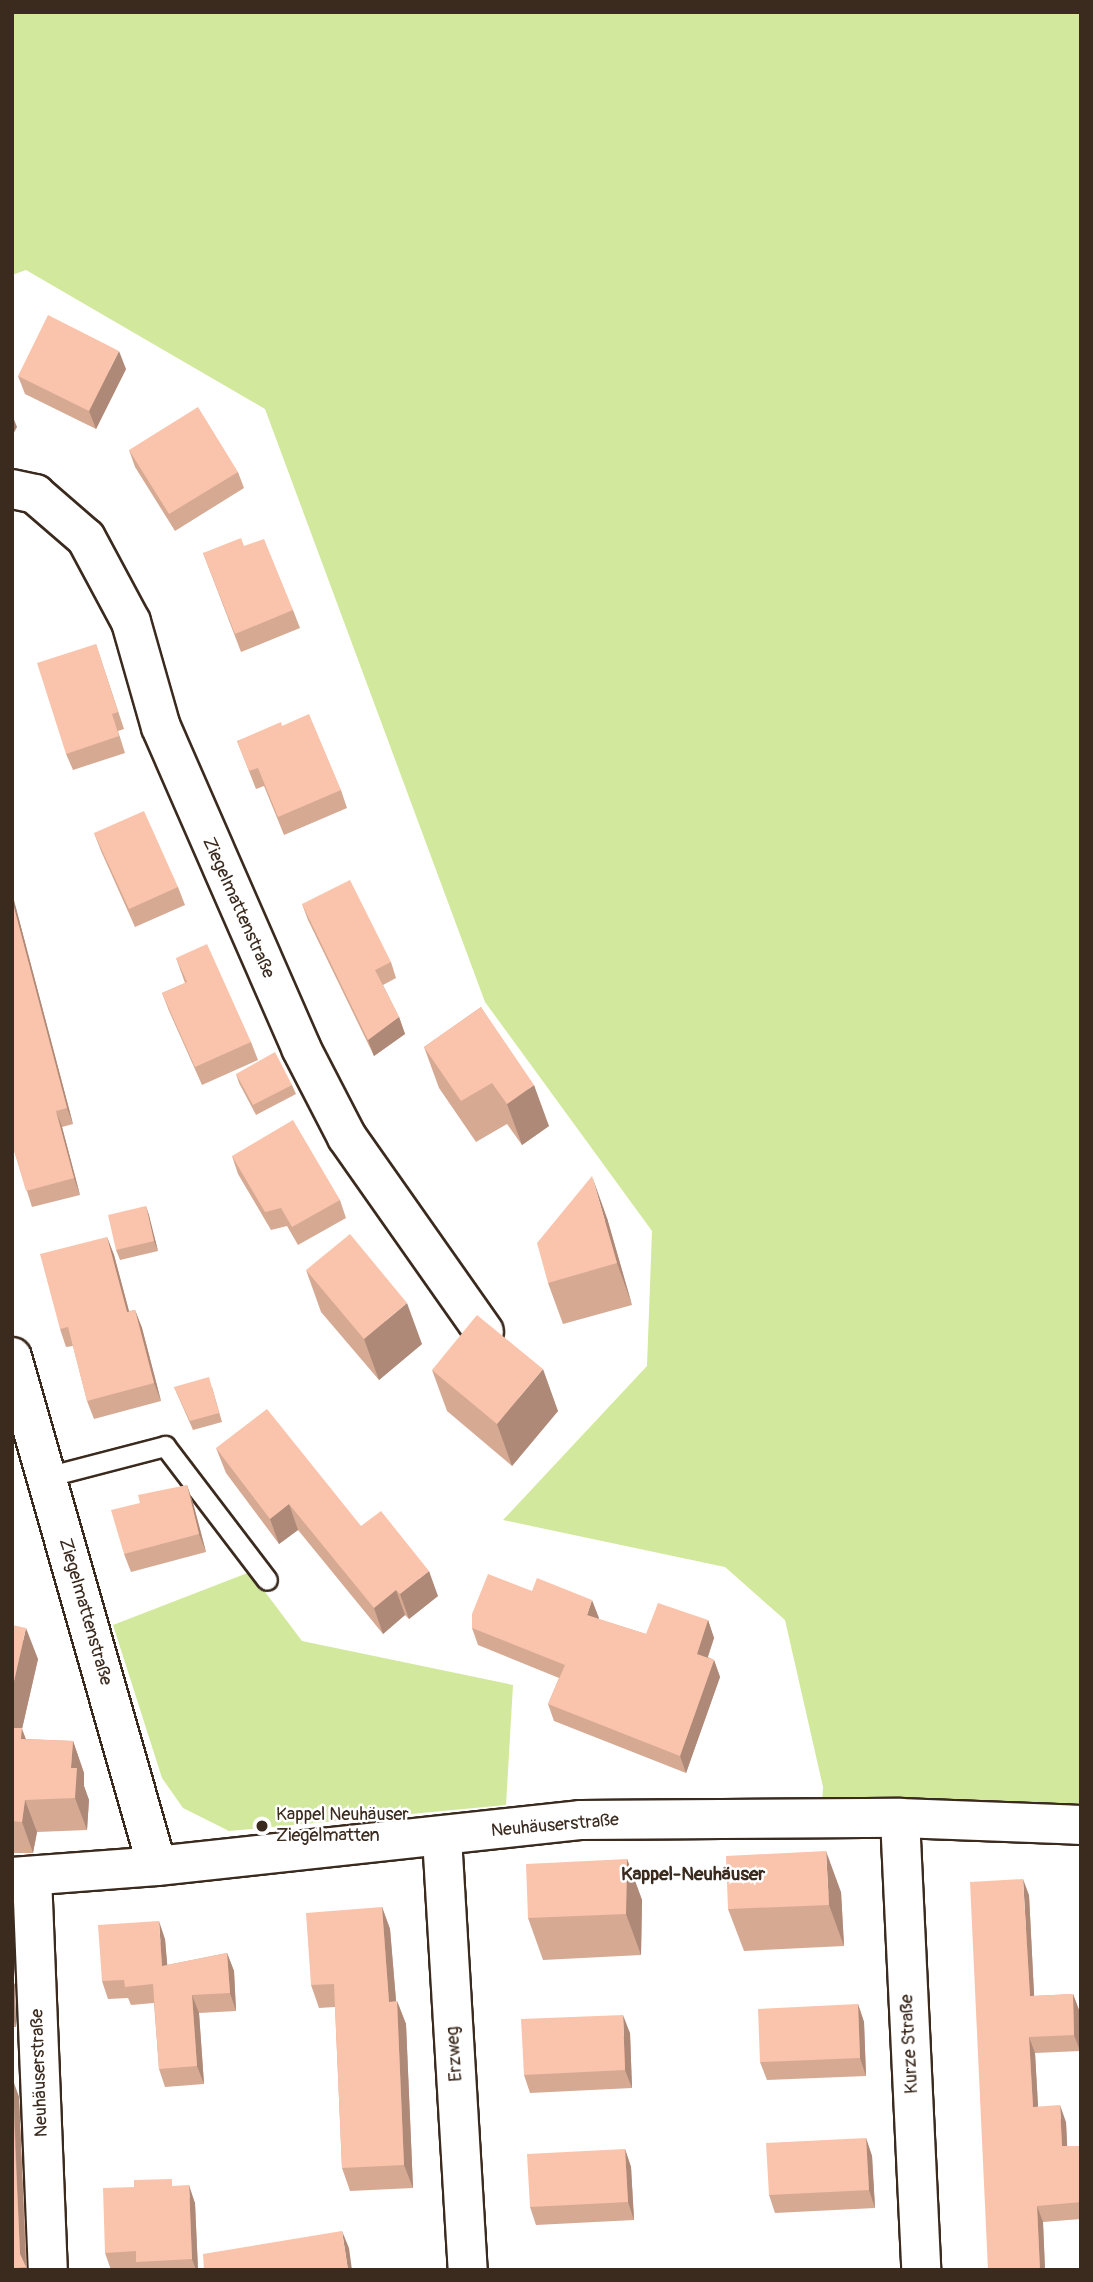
<!DOCTYPE html>
<html>
<head>
<meta charset="utf-8">
<style>
	body { margin:0 }
	#map { position:relative; width:1093px; height:2282px; overflow:hidden; background:#fff; font-family:Pangolin,sans-serif }
	div>[style] { position:absolute }
	[style*='--x'] { left:calc(var(--x)*1px); top:calc(var(--y)*1px); width:calc(var(--w)*1px); rotate:calc(var(--a)*1deg) }
	.green>* { inset:0; background:#d2e89d }
	.roads { filter:drop-shadow(2px 0 #3b2a1e) drop-shadow(-2px 0 #3b2a1e) drop-shadow(0 2px #3b2a1e) drop-shadow(0 -2px #3b2a1e) }
	.service>* { height:19px; margin:-9.5px; padding:0 9.5px; transform-origin:9.5px; border-radius:9.5px; background:#fff }
	.minor>* { height:38px; margin:-19px; padding:0 19px; transform-origin:19px; border-radius:19px; background:#fff }
	.wall>* { inset:0; background:#d6a993 }
	.shaded-wall>* { inset:0; background:#ae8978 }
	.building>* { inset:0; background:#f9c4ab }
	.dots>* { width:19px; height:19px; translate:-50% -50%; box-sizing:border-box; border:4px solid #fff; border-radius:50% }
	span { translate:-50% -50%; white-space:nowrap; text-align:center; line-height:1.15; -webkit-text-stroke:5px #fff; paint-order:stroke }
	.street-label { font-size:18px; color:#3b2a1e }
	.poi-label { font-size:18px; color:#3b2a1e }
	.left { translate:0 -50%; text-align:left }
	.neighbourhood-label { font-size:19px; color:#3b2a1e; font-weight:700 }
	.frame { position:absolute; inset:0; border:14px solid #3b2a1e; pointer-events:none }
</style>
</head>
<body>
<div id="map">
	<div class="green">
		<i style="clip-path:polygon(12px 12px,1081px 12px,1081px 1807px,822px 1803px,823px 1787px,785px 1620px,725px 1567px,503px 1520px,647px 1366px,652px 1231px,485px 1002px,265px 409px,26px 270px,12px 275px)"></i>
		<i style="clip-path:polygon(250px 1572px,302px 1641px,513px 1685px,506px 1805px,229px 1831px,183px 1808px,162px 1778px,113px 1625px)"></i>
	</div>
	<div class="roads">
		<div class="service">
			<i style="--x:46;--y:1477;--w:123;--a:-14.6"></i>
			<i style="--x:165;--y:1446;--w:168;--a:52.7"></i>
		</div>
		<div class="minor">
			<i style="--x:12;--y:489;--w:24;--a:12"></i>
			<i style="--x:35;--y:494;--w:67;--a:40.8"></i>
			<i style="--x:86;--y:538;--w:95;--a:61.8"></i>
			<i style="--x:131;--y:622;--w:109;--a:74.1"></i>
			<i style="--x:161;--y:727;--w:350;--a:66.4"></i>
			<i style="--x:301;--y:1048;--w:100;--a:62.7"></i>
			<i style="--x:347;--y:1137;--w:238;--a:54.9"></i>
			<i style="--x:12;--y:1357;--w:529;--a:74.1"></i>
			<i style="--x:900;--y:1818;--w:452;--a:87.3"></i>
			<i style="--x:442;--y:1837;--w:434;--a:86.6"></i>
			<i style="--x:32;--y:1876;--w:394;--a:87.7"></i>
			<i style="--x:12;--y:1877;--w:145;--a:-4.3"></i>
			<i style="--x:157;--y:1866;--w:425;--a:-6.2"></i>
			<i style="--x:580;--y:1820;--w:320;--a:-0.4"></i>
			<i style="--x:900;--y:1818;--w:181;--a:2.2"></i>
		</div>
	</div>
	<div class="wall">
		<i style="clip-path:polygon(126px 369px,96px 429px,25px 394px,18px 376px)"></i>
		<i style="clip-path:polygon(129px 450px,238px 472px,244px 488px,175px 531px,135px 467px)"></i>
		<i style="clip-path:polygon(244px 546px,293px 610px,300px 628px,241px 652px,203px 553px)"></i>
		<i style="clip-path:polygon(96px 644px,124px 729px,118px 731px,125px 753px,73px 770px,66px 754px)"></i>
		<i style="clip-path:polygon(282px 726px,341px 790px,347px 808px,284px 835px,264px 786px,256px 789px,237px 741px)"></i>
		<i style="clip-path:polygon(94px 833px,178px 887px,185px 905px,135px 927px,101px 851px)"></i>
		<i style="clip-path:polygon(12px 893px,73px 1124px,62px 1127px,80px 1195px,32px 1207px,12px 1144px)"></i>
		<i style="clip-path:polygon(302px 904px,391px 962px,396px 978px,383px 985px,399px 1017px,405px 1034px,374px 1056px,308px 920px)"></i>
		<i style="clip-path:polygon(176px 958px,251px 1042px,258px 1060px,202px 1085px,169px 1011px,162px 993px,185px 983px)"></i>
		<i style="clip-path:polygon(481px 1007px,549px 1126px,522px 1145px,507px 1124px,476px 1142px,439px 1088px,424px 1047px)"></i>
		<i style="clip-path:polygon(236px 1074px,292px 1085px,296px 1094px,256px 1115px,239px 1083px)"></i>
		<i style="clip-path:polygon(232px 1156px,340px 1200px,346px 1218px,298px 1245px,287px 1226px,271px 1230px,238px 1174px)"></i>
		<i style="clip-path:polygon(146px 1206px,158px 1251px,120px 1260px,116px 1250px)"></i>
		<i style="clip-path:polygon(607px 1218px,632px 1305px,563px 1324px,548px 1283px)"></i>
		<i style="clip-path:polygon(107px 1237px,114px 1255px,129px 1311px,135px 1310px,142px 1328px,161px 1401px,94px 1419px,87px 1401px,73px 1346px,66px 1347px,60px 1329px)"></i>
		<i style="clip-path:polygon(306px 1270px,422px 1344px,379px 1380px,321px 1312px)"></i>
		<i style="clip-path:polygon(432px 1370px,558px 1411px,512px 1466px,447px 1411px)"></i>
		<i style="clip-path:polygon(174px 1387px,212px 1387px,222px 1422px,193px 1430px)"></i>
		<i style="clip-path:polygon(216px 1448px,361px 1526px,438px 1596px,409px 1619px,405px 1615px,383px 1634px,298px 1530px,279px 1544px,226px 1473px)"></i>
		<i style="clip-path:polygon(187px 1485px,193px 1503px,206px 1552px,131px 1572px,124px 1554px,140px 1503px)"></i>
		<i style="clip-path:polygon(599px 1618px,598px 1619px,646px 1634px,708px 1620px,714px 1638px,708px 1657px,714px 1660px,720px 1677px,686px 1773px,554px 1721px,548px 1704px,559px 1678px,478px 1645px,472px 1628px)"></i>
		<i style="clip-path:polygon(12px 1625px,38px 1659px,22px 1729px,26px 1739px,73px 1741px,84px 1773px,84px 1786px,89px 1800px,87px 1830px,37px 1832px,33px 1853px,12px 1853px)"></i>
		<i style="clip-path:polygon(627px 1859px,642px 1900px,641px 1955px,543px 1960px,528px 1918px)"></i>
		<i style="clip-path:polygon(841px 1892px,844px 1946px,744px 1951px,728px 1909px)"></i>
		<i style="clip-path:polygon(1029px 1895px,1034px 1996px,1073px 1994px,1079px 2010px,1080px 2051px,1035px 2053px,1038px 2107px,1066px 2122px,1067px 2146px,1081px 2146px,1081px 2219px,1043px 2222px,1045px 2270px,988px 2270px)"></i>
		<i style="clip-path:polygon(382px 1907px,390px 1929px,396px 2001px,397px 2001px,406px 2024px,413px 2188px,350px 2191px,342px 2168px,335px 2007px,319px 2008px,311px 1985px)"></i>
		<i style="clip-path:polygon(165px 1939px,167px 1965px,227px 1953px,234px 1971px,236px 2011px,199px 2013px,204px 2084px,165px 2087px,159px 2069px,154px 2003px,131px 2005px,128px 1998px,108px 1999px,102px 1981px)"></i>
		<i style="clip-path:polygon(12px 1979px,15px 1985px,16px 2027px,12px 2027px)"></i>
		<i style="clip-path:polygon(858px 2004px,864px 2022px,866px 2076px,767px 2080px,760px 2062px)"></i>
		<i style="clip-path:polygon(630px 2033px,632px 2088px,530px 2093px,524px 2075px)"></i>
		<i style="clip-path:polygon(12px 2080px,19px 2097px,27px 2270px,12px 2270px)"></i>
		<i style="clip-path:polygon(866px 2138px,872px 2156px,875px 2208px,775px 2213px,769px 2195px)"></i>
		<i style="clip-path:polygon(625px 2149px,631px 2167px,634px 2220px,536px 2225px,530px 2207px)"></i>
		<i style="clip-path:polygon(174px 2186px,195px 2203px,198px 2270px,111px 2270px,105px 2253px)"></i>
	</div>
	<div class="shaded-wall">
		<i style="clip-path:polygon(119px 351px,126px 369px,96px 429px,89px 411px)"></i>
		<i style="clip-path:polygon(13px 417px,17px 427px,12px 436px,12px 419px)"></i>
		<i style="clip-path:polygon(12px 893px,73px 1124px,67px 1108px,12px 900px)"></i>
		<i style="clip-path:polygon(399px 1017px,405px 1034px,374px 1056px,368px 1040px)"></i>
		<i style="clip-path:polygon(534px 1085px,549px 1126px,522px 1145px,507px 1104px)"></i>
		<i style="clip-path:polygon(56px 1111px,62px 1127px,80px 1195px,74px 1178px)"></i>
		<i style="clip-path:polygon(592px 1176px,607px 1218px,632px 1305px,617px 1263px)"></i>
		<i style="clip-path:polygon(146px 1206px,149px 1215px,158px 1251px,154px 1241px)"></i>
		<i style="clip-path:polygon(107px 1237px,114px 1255px,134px 1330px,127px 1312px)"></i>
		<i style="clip-path:polygon(407px 1303px,422px 1344px,379px 1380px,364px 1339px)"></i>
		<i style="clip-path:polygon(135px 1310px,142px 1328px,161px 1401px,154px 1383px)"></i>
		<i style="clip-path:polygon(543px 1369px,558px 1411px,512px 1466px,497px 1424px)"></i>
		<i style="clip-path:polygon(187px 1485px,193px 1503px,206px 1552px,199px 1534px)"></i>
		<i style="clip-path:polygon(289px 1504px,298px 1530px,279px 1544px,270px 1519px)"></i>
		<i style="clip-path:polygon(429px 1571px,438px 1596px,409px 1619px,400px 1594px)"></i>
		<i style="clip-path:polygon(396px 1590px,405px 1615px,383px 1634px,374px 1608px)"></i>
		<i style="clip-path:polygon(592px 1600px,599px 1618px,593px 1632px,587px 1615px)"></i>
		<i style="clip-path:polygon(708px 1620px,714px 1638px,703px 1671px,697px 1654px)"></i>
		<i style="clip-path:polygon(26px 1628px,38px 1659px,22px 1729px,33px 1760px,12px 1751px,12px 1690px)"></i>
		<i style="clip-path:polygon(714px 1660px,720px 1677px,686px 1773px,680px 1756px)"></i>
		<i style="clip-path:polygon(73px 1741px,84px 1773px,84px 1786px,89px 1800px,87px 1830px,75px 1798px,71px 1768px)"></i>
		<i style="clip-path:polygon(25px 1800px,37px 1832px,33px 1853px,22px 1822px)"></i>
		<i style="clip-path:polygon(826px 1851px,841px 1892px,844px 1946px,829px 1905px)"></i>
		<i style="clip-path:polygon(627px 1859px,642px 1900px,641px 1955px,626px 1914px)"></i>
		<i style="clip-path:polygon(1023px 1879px,1029px 1895px,1035px 2012px,1030px 1996px)"></i>
		<i style="clip-path:polygon(382px 1907px,390px 1929px,398px 2024px,389px 2002px)"></i>
		<i style="clip-path:polygon(159px 1921px,165px 1939px,169px 1984px,162px 1966px)"></i>
		<i style="clip-path:polygon(227px 1953px,234px 1971px,236px 2011px,230px 1993px)"></i>
		<i style="clip-path:polygon(12px 1979px,15px 1985px,16px 2027px,12px 2016px)"></i>
		<i style="clip-path:polygon(1073px 1994px,1079px 2010px,1080px 2051px,1074px 2035px)"></i>
		<i style="clip-path:polygon(192px 1995px,199px 2013px,204px 2084px,197px 2066px)"></i>
		<i style="clip-path:polygon(397px 2001px,406px 2024px,413px 2188px,404px 2165px)"></i>
		<i style="clip-path:polygon(858px 2004px,864px 2022px,866px 2076px,860px 2058px)"></i>
		<i style="clip-path:polygon(623px 2015px,630px 2033px,632px 2088px,625px 2070px)"></i>
		<i style="clip-path:polygon(1029px 2037px,1035px 2053px,1039px 2123px,1033px 2107px)"></i>
		<i style="clip-path:polygon(13px 2080px,19px 2097px,26px 2267px,20px 2254px)"></i>
		<i style="clip-path:polygon(1060px 2105px,1066px 2122px,1068px 2162px,1062px 2146px)"></i>
		<i style="clip-path:polygon(866px 2138px,872px 2156px,875px 2208px,869px 2190px)"></i>
		<i style="clip-path:polygon(625px 2149px,631px 2167px,634px 2220px,628px 2202px)"></i>
		<i style="clip-path:polygon(189px 2185px,195px 2203px,198px 2270px,196px 2270px,192px 2259px)"></i>
		<i style="clip-path:polygon(1037px 2206px,1043px 2222px,1045px 2270px,1040px 2270px)"></i>
		<i style="clip-path:polygon(342px 2231px,349px 2248px,352px 2270px,348px 2270px)"></i>
	</div>
	<div class="building">
		<i style="clip-path:polygon(48px 315px,119px 351px,89px 411px,18px 376px)"></i>
		<i style="clip-path:polygon(198px 407px,238px 472px,169px 514px,129px 450px)"></i>
		<i style="clip-path:polygon(241px 538px,244px 546px,264px 539px,293px 610px,235px 634px,203px 553px)"></i>
		<i style="clip-path:polygon(96px 644px,118px 712px,112px 714px,119px 736px,66px 754px,37px 663px)"></i>
		<i style="clip-path:polygon(309px 714px,341px 790px,278px 817px,258px 768px,249px 771px,237px 741px,281px 722px,282px 726px)"></i>
		<i style="clip-path:polygon(144px 811px,178px 887px,129px 909px,94px 833px)"></i>
		<i style="clip-path:polygon(350px 880px,391px 962px,375px 970px,399px 1017px,368px 1040px,302px 904px)"></i>
		<i style="clip-path:polygon(12px 900px,67px 1108px,56px 1111px,74px 1178px,26px 1191px,12px 1144px)"></i>
		<i style="clip-path:polygon(207px 944px,251px 1042px,195px 1067px,162px 993px,187px 982px,176px 958px)"></i>
		<i style="clip-path:polygon(481px 1007px,534px 1085px,507px 1104px,492px 1083px,461px 1101px,424px 1047px)"></i>
		<i style="clip-path:polygon(275px 1052px,292px 1085px,253px 1105px,236px 1074px)"></i>
		<i style="clip-path:polygon(293px 1120px,340px 1200px,292px 1227px,281px 1208px,265px 1212px,232px 1156px)"></i>
		<i style="clip-path:polygon(592px 1176px,617px 1263px,548px 1283px,537px 1243px)"></i>
		<i style="clip-path:polygon(146px 1206px,154px 1241px,116px 1250px,108px 1215px)"></i>
		<i style="clip-path:polygon(350px 1234px,407px 1303px,364px 1339px,306px 1270px)"></i>
		<i style="clip-path:polygon(107px 1237px,127px 1312px,135px 1310px,154px 1383px,87px 1401px,68px 1327px,60px 1329px,40px 1254px)"></i>
		<i style="clip-path:polygon(477px 1315px,543px 1369px,497px 1424px,432px 1370px)"></i>
		<i style="clip-path:polygon(209px 1377px,219px 1413px,190px 1421px,174px 1387px)"></i>
		<i style="clip-path:polygon(267px 1409px,361px 1526px,381px 1511px,429px 1571px,400px 1594px,396px 1590px,374px 1608px,289px 1504px,270px 1519px,216px 1448px)"></i>
		<i style="clip-path:polygon(187px 1485px,199px 1534px,124px 1554px,111px 1510px,140px 1503px,138px 1495px)"></i>
		<i style="clip-path:polygon(488px 1574px,532px 1591px,537px 1578px,592px 1600px,587px 1615px,646px 1634px,658px 1603px,708px 1620px,697px 1654px,714px 1660px,680px 1756px,548px 1704px,565px 1665px,472px 1628px,472px 1614px)"></i>
		<i style="clip-path:polygon(12px 1625px,26px 1628px,12px 1690px)"></i>
		<i style="clip-path:polygon(12px 1728px,22px 1728px,21px 1739px,73px 1741px,71px 1768px,77px 1768px,75px 1798px,25px 1800px,22px 1822px,12px 1821px)"></i>
		<i style="clip-path:polygon(826px 1851px,829px 1905px,728px 1909px,726px 1856px)"></i>
		<i style="clip-path:polygon(627px 1859px,626px 1914px,528px 1918px,526px 1864px)"></i>
		<i style="clip-path:polygon(1023px 1879px,1030px 1996px,1073px 1994px,1074px 2035px,1029px 2037px,1033px 2107px,1060px 2105px,1062px 2146px,1081px 2146px,1081px 2202px,1037px 2206px,1040px 2270px,988px 2270px,970px 1882px)"></i>
		<i style="clip-path:polygon(382px 1907px,389px 2002px,397px 2001px,404px 2165px,342px 2168px,334px 1984px,311px 1985px,306px 1913px)"></i>
		<i style="clip-path:polygon(159px 1921px,162px 1966px,227px 1953px,230px 1993px,192px 1995px,197px 2066px,159px 2069px,153px 1984px,125px 1987px,124px 1980px,102px 1981px,98px 1925px)"></i>
		<i style="clip-path:polygon(858px 2004px,860px 2058px,760px 2062px,758px 2009px)"></i>
		<i style="clip-path:polygon(623px 2015px,625px 2070px,524px 2075px,521px 2019px)"></i>
		<i style="clip-path:polygon(12px 2080px,20px 2254px,26px 2267px,12px 2268px)"></i>
		<i style="clip-path:polygon(866px 2138px,869px 2190px,769px 2195px,766px 2143px)"></i>
		<i style="clip-path:polygon(625px 2149px,628px 2202px,530px 2207px,527px 2154px)"></i>
		<i style="clip-path:polygon(172px 2179px,172px 2186px,189px 2185px,192px 2259px,136px 2262px,136px 2251px,105px 2253px,103px 2188px,134px 2187px,134px 2180px)"></i>
		<i style="clip-path:polygon(342px 2231px,348px 2270px,204px 2270px,203px 2254px)"></i>
	</div>
	<div class="dots">
		<i style="left:262px;top:1826px;background:#3b2a1e"></i>
	</div>
	<div class="street-label">
		<span style="left:238px;top:908px;rotate:66deg">Ziegelmattenstraße</span>
		<span style="left:85px;top:1612px;rotate:74deg">Ziegelmattenstraße</span>
		<span style="left:555px;top:1826px;rotate:-5deg">Neuhäuserstraße</span>
		<span style="left:910px;top:2044px;rotate:-93deg">Kurze Straße</span>
		<span style="left:455px;top:2054px;rotate:-94deg">Erzweg</span>
		<span style="left:40px;top:2073px;rotate:-92deg">Neuhäuserstraße</span>
	</div>
	<div class="poi-label">
		<span class="left" style="left:276px;top:1826px">Kappel Neuhäuser<br>Ziegelmatten</span>
	</div>
	<div class="neighbourhood-label">
		<span style="left:693px;top:1875px">Kappel-Neuhäuser</span>
	</div>
	<div class="frame"></div>
</div>
</body>
</html>
